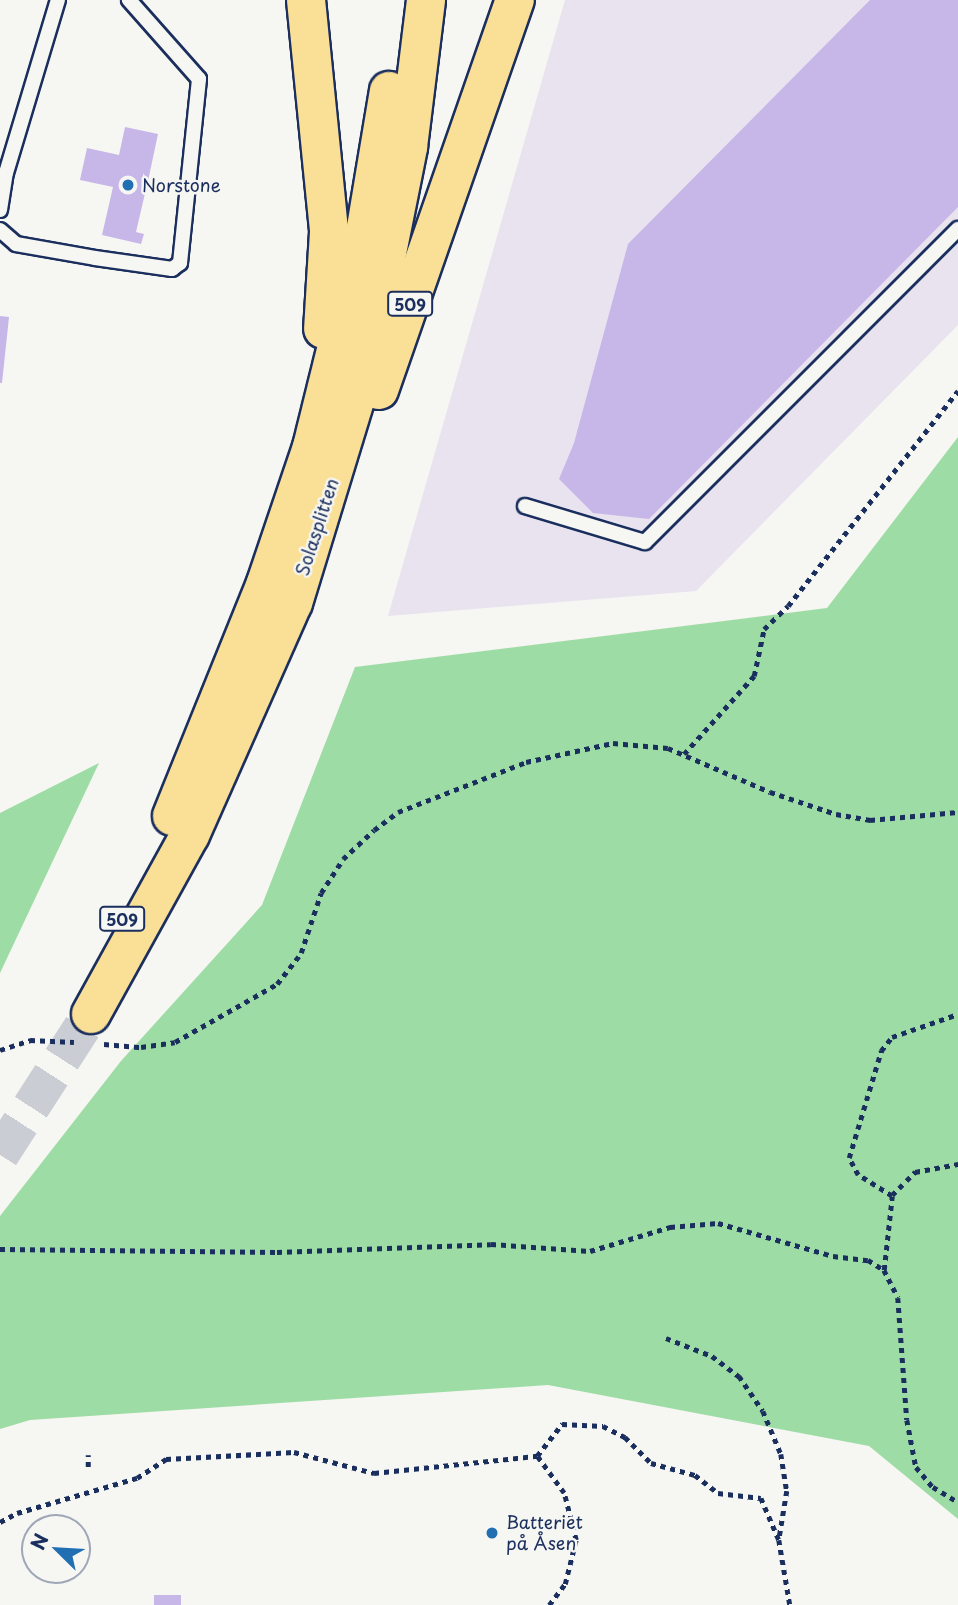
<!DOCTYPE html>
<html>
<head>
<meta charset="utf-8">
<style>
	body { margin:0 }
	#map { position:relative; width:958px; height:1605px; overflow:hidden; background:#f6f6f2; font-family:"Playpen Sans",sans-serif }
	div>[style] { position:absolute }
	[style*='--x'] { left:calc(var(--x)*1px); top:calc(var(--y)*1px); width:calc(var(--w)*1px); rotate:calc(var(--a)*1deg) }
	.built>* { inset:0; background:#e8e3ef }
	.green>* { inset:0; background:#9ddca4 }
	.building>* { inset:0; background:#c7b7e8 }
	.highway-tunnel>* { height:38px; margin-top:-19px; transform-origin:0; background:repeating-linear-gradient(90deg,#caced4 0 38px,transparent 0 57px) }
	.path>* { height:4.5px; margin-top:-2.25px; transform-origin:0; background:repeating-linear-gradient(90deg,#1b2f5e 0 5px,transparent 0 10px) }
	.roads { filter:drop-shadow(2px 0 #1b2f5e) drop-shadow(-2px 0 #1b2f5e) drop-shadow(0 2px #1b2f5e) drop-shadow(0 -2px #1b2f5e) }
	.lane>* { height:14px; margin:-7px; padding:0 7px; transform-origin:7px; border-radius:7px; background:#f6f6f2 }
	.highway>* { height:38px; margin:-19px; padding:0 19px; transform-origin:19px; border-radius:19px; background:#fadf96 }
	.dots>* { width:19px; height:19px; translate:-50% -50%; box-sizing:border-box; border:4px solid #f6f6f2; border-radius:50% }
	span { translate:-50% -50%; white-space:nowrap; text-align:center; line-height:1.15; -webkit-text-stroke:5px #f6f6f2; paint-order:stroke }
	.shield-label span { padding:2px 5px; background:#f6f6f2; border:2px solid; border-radius:5px; -webkit-text-stroke-width:0 }
	.shield-label { font-size:16px; color:#1b2f5e; font-weight:700 }
	.poi-label { font-size:18px; color:#1b2f5e }
	.left { translate:0 -50%; text-align:left }
	.street-label { font-size:18px; color:#1b2f5e }
	.north { position:absolute; left:21px; top:1514px; width:70px; height:70px; box-sizing:border-box; background:#f6f6f2; border:2px solid #9ea6b7; border-radius:50%; rotate:294deg; font-size:19px; font-weight:700; line-height:28px; text-align:center; color:#1b2f5e }
	.north::after { content:''; display:block; margin:auto; width:24px; height:32px; background:#1f6fb2; clip-path:polygon(50% 0,100% 100%,50% 72%,0 100%) }
</style>
</head>
<body>
<div id="map">
	<div class="built">
		<i style="clip-path:polygon(565px 0,958px 0,958px 325px,696px 591px,388px 616px)"></i>
	</div>
	<div class="green">
		<i style="clip-path:polygon(958px 437px,958px 1519px,869px 1446px,548px 1385px,30px 1420px,0 1429px,0 1216px,121px 1061px,262px 905px,355px 667px,827px 608px)"></i>
		<i style="clip-path:polygon(99px 763px,0 973px,0 813px)"></i>
	</div>
	<div class="building">
		<i style="clip-path:polygon(870px 0,958px 0,958px 207px,649px 519px,593px 513px,559px 479px,574px 443px,628px 244px)"></i>
		<i style="clip-path:polygon(125px 127px,158px 134px,148px 181px,155px 182px,153px 191px,146px 189px,136px 232px,144px 234px,141px 244px,102px 235px,113px 187px,80px 180px,87px 148px,119px 155px)"></i>
		<i style="clip-path:polygon(0 316px,9px 317px,2px 383px,0 383px)"></i>
		<i style="clip-path:polygon(154px 1595px,181px 1595px,181px 1605px,154px 1605px)"></i>
	</div>
	<div class="highway-tunnel">
		<i style="--x:0;--y:1155;--w:168;--a:-57.2"></i>
	</div>
	<div class="path">
		<i style="--x:684;--y:754;--w:105;--a:-48.1"></i>
		<i style="--x:754;--y:676;--w:48;--a:-78"></i>
		<i style="--x:764;--y:629;--w:33;--a:-44"></i>
		<i style="--x:788;--y:606;--w:274;--a:-51.7"></i>
		<i style="--x:104;--y:1044;--w:37;--a:5"></i>
		<i style="--x:141;--y:1047;--w:34;--a:-8"></i>
		<i style="--x:175;--y:1042;--w:117;--a:-29.6"></i>
		<i style="--x:277;--y:984;--w:39;--a:-52"></i>
		<i style="--x:301;--y:953;--w:63;--a:-71.6"></i>
		<i style="--x:321;--y:893;--w:40;--a:-57.1"></i>
		<i style="--x:343;--y:859;--w:42;--a:-43.1"></i>
		<i style="--x:374;--y:830;--w:30;--a:-37"></i>
		<i style="--x:398;--y:812;--w:137;--a:-21.3"></i>
		<i style="--x:526;--y:762;--w:89;--a:-12.3"></i>
		<i style="--x:613;--y:743;--w:55;--a:5.2"></i>
		<i style="--x:668;--y:748;--w:111;--a:23.3"></i>
		<i style="--x:770;--y:792;--w:70;--a:18.4"></i>
		<i style="--x:836;--y:814;--w:35;--a:10"></i>
		<i style="--x:870;--y:820;--w:88;--a:-5.2"></i>
		<i style="--x:0;--y:1050;--w:32;--a:-18"></i>
		<i style="--x:30;--y:1040;--w:44;--a:2.6"></i>
		<i style="--x:892;--y:1195;--w:33;--a:-45"></i>
		<i style="--x:915;--y:1172;--w:44;--a:-10.5"></i>
		<i style="--x:0;--y:1249;--w:277;--a:0.6"></i>
		<i style="--x:277;--y:1252;--w:214;--a:-2.1"></i>
		<i style="--x:491;--y:1244;--w:99;--a:4"></i>
		<i style="--x:590;--y:1251;--w:84;--a:-16.7"></i>
		<i style="--x:670;--y:1227;--w:48;--a:-4.8"></i>
		<i style="--x:718;--y:1223;--w:120;--a:16"></i>
		<i style="--x:833;--y:1256;--w:35;--a:7"></i>
		<i style="--x:868;--y:1260;--w:19;--a:32"></i>
		<i style="--x:884;--y:1270;--w:31;--a:63"></i>
		<i style="--x:898;--y:1298;--w:122;--a:85.8"></i>
		<i style="--x:907;--y:1420;--w:48;--a:79.2"></i>
		<i style="--x:916;--y:1467;--w:26;--a:50"></i>
		<i style="--x:933;--y:1487;--w:29;--a:31"></i>
		<i style="--x:884;--y:1270;--w:74;--a:-83.8"></i>
		<i style="--x:892;--y:1196;--w:40;--a:-148"></i>
		<i style="--x:858;--y:1175;--w:19;--a:-118"></i>
		<i style="--x:849;--y:1158;--w:112;--a:-73.3"></i>
		<i style="--x:881;--y:1051;--w:18;--a:-52"></i>
		<i style="--x:892;--y:1037;--w:70;--a:-19.2"></i>
		<i style="--x:666;--y:1338;--w:49;--a:21.4"></i>
		<i style="--x:712;--y:1356;--w:34;--a:37"></i>
		<i style="--x:739;--y:1376;--w:42;--a:55.6"></i>
		<i style="--x:763;--y:1411;--w:47;--a:67.3"></i>
		<i style="--x:781;--y:1454;--w:37;--a:81"></i>
		<i style="--x:787;--y:1491;--w:50;--a:99.3"></i>
		<i style="--x:779;--y:1540;--w:66;--a:80.4"></i>
		<i style="--x:88;--y:1467;--w:12;--a:-90"></i>
		<i style="--x:0;--y:1522;--w:19;--a:-28"></i>
		<i style="--x:17;--y:1513;--w:125;--a:-16.3"></i>
		<i style="--x:137;--y:1478;--w:35;--a:-33"></i>
		<i style="--x:166;--y:1459;--w:128;--a:-3.1"></i>
		<i style="--x:294;--y:1452;--w:83;--a:14.7"></i>
		<i style="--x:374;--y:1473;--w:164;--a:-6"></i>
		<i style="--x:549;--y:1605;--w:26;--a:-53"></i>
		<i style="--x:565;--y:1584;--w:45;--a:-76"></i>
		<i style="--x:576;--y:1540;--w:49;--a:-104.3"></i>
		<i style="--x:564;--y:1493;--w:46;--a:-126.1"></i>
		<i style="--x:537;--y:1456;--w:41;--a:-52"></i>
		<i style="--x:562;--y:1424;--w:41;--a:2.8"></i>
		<i style="--x:603;--y:1426;--w:25;--a:27"></i>
		<i style="--x:625;--y:1437;--w:37;--a:45"></i>
		<i style="--x:651;--y:1463;--w:46;--a:15.3"></i>
		<i style="--x:695;--y:1475;--w:29;--a:38"></i>
		<i style="--x:718;--y:1493;--w:43;--a:6.6"></i>
		<i style="--x:761;--y:1498;--w:46;--a:66.8"></i>
	</div>
	<div class="roads">
		<div class="lane">
			<i style="--x:0;--y:210;--w:37;--a:-81"></i>
			<i style="--x:6;--y:173;--w:181;--a:-73.3"></i>
			<i style="--x:0;--y:230;--w:21;--a:41"></i>
			<i style="--x:16;--y:244;--w:80;--a:10"></i>
			<i style="--x:95;--y:258;--w:78;--a:8.1"></i>
			<i style="--x:172;--y:269;--w:10;--a:-37"></i>
			<i style="--x:180;--y:263;--w:185;--a:-84.1"></i>
			<i style="--x:199;--y:79;--w:106;--a:-131.5"></i>
			<i style="--x:525;--y:506;--w:125;--a:16.7"></i>
			<i style="--x:645;--y:542;--w:443;--a:-45"></i>
		</div>
		<div class="highway">
			<i style="--x:306;--y:0;--w:233;--a:84.3"></i>
			<i style="--x:329;--y:232;--w:97;--a:93.5"></i>
			<i style="--x:379;--y:390;--w:413;--a:-70.8"></i>
			<i style="--x:172;--y:816;--w:251;--a:-68"></i>
			<i style="--x:266;--y:583;--w:144;--a:-71.3"></i>
			<i style="--x:312;--y:447;--w:226;--a:-76.1"></i>
			<i style="--x:366;--y:228;--w:139;--a:-80.5"></i>
			<i style="--x:91;--y:1014;--w:205;--a:-61.1"></i>
			<i style="--x:190;--y:835;--w:254;--a:-66.1"></i>
			<i style="--x:293;--y:603;--w:235;--a:-73"></i>
			<i style="--x:362;--y:378;--w:236;--a:-78.7"></i>
			<i style="--x:408;--y:147;--w:148;--a:-83"></i>
		</div>
	</div>
	<div class="dots">
		<i style="left:128px;top:185px;background:#1f6fb2"></i>
		<i style="left:492px;top:1533px;background:#1f6fb2"></i>
	</div>
	<div class="shield-label">
		<span style="left:410px;top:304px">509</span>
		<span style="left:122px;top:919px">509</span>
	</div>
	<div class="poi-label">
		<span class="left" style="left:142px;top:185px">Norstone</span>
		<span class="left" style="left:506px;top:1533px">Batteriet<br>på Åsen</span>
	</div>
	<div class="street-label">
		<span style="left:317px;top:527px;rotate:-72deg">Solasplitten</span>
	</div>
	<div class="north">N</div>
</div>
</body>
</html>
